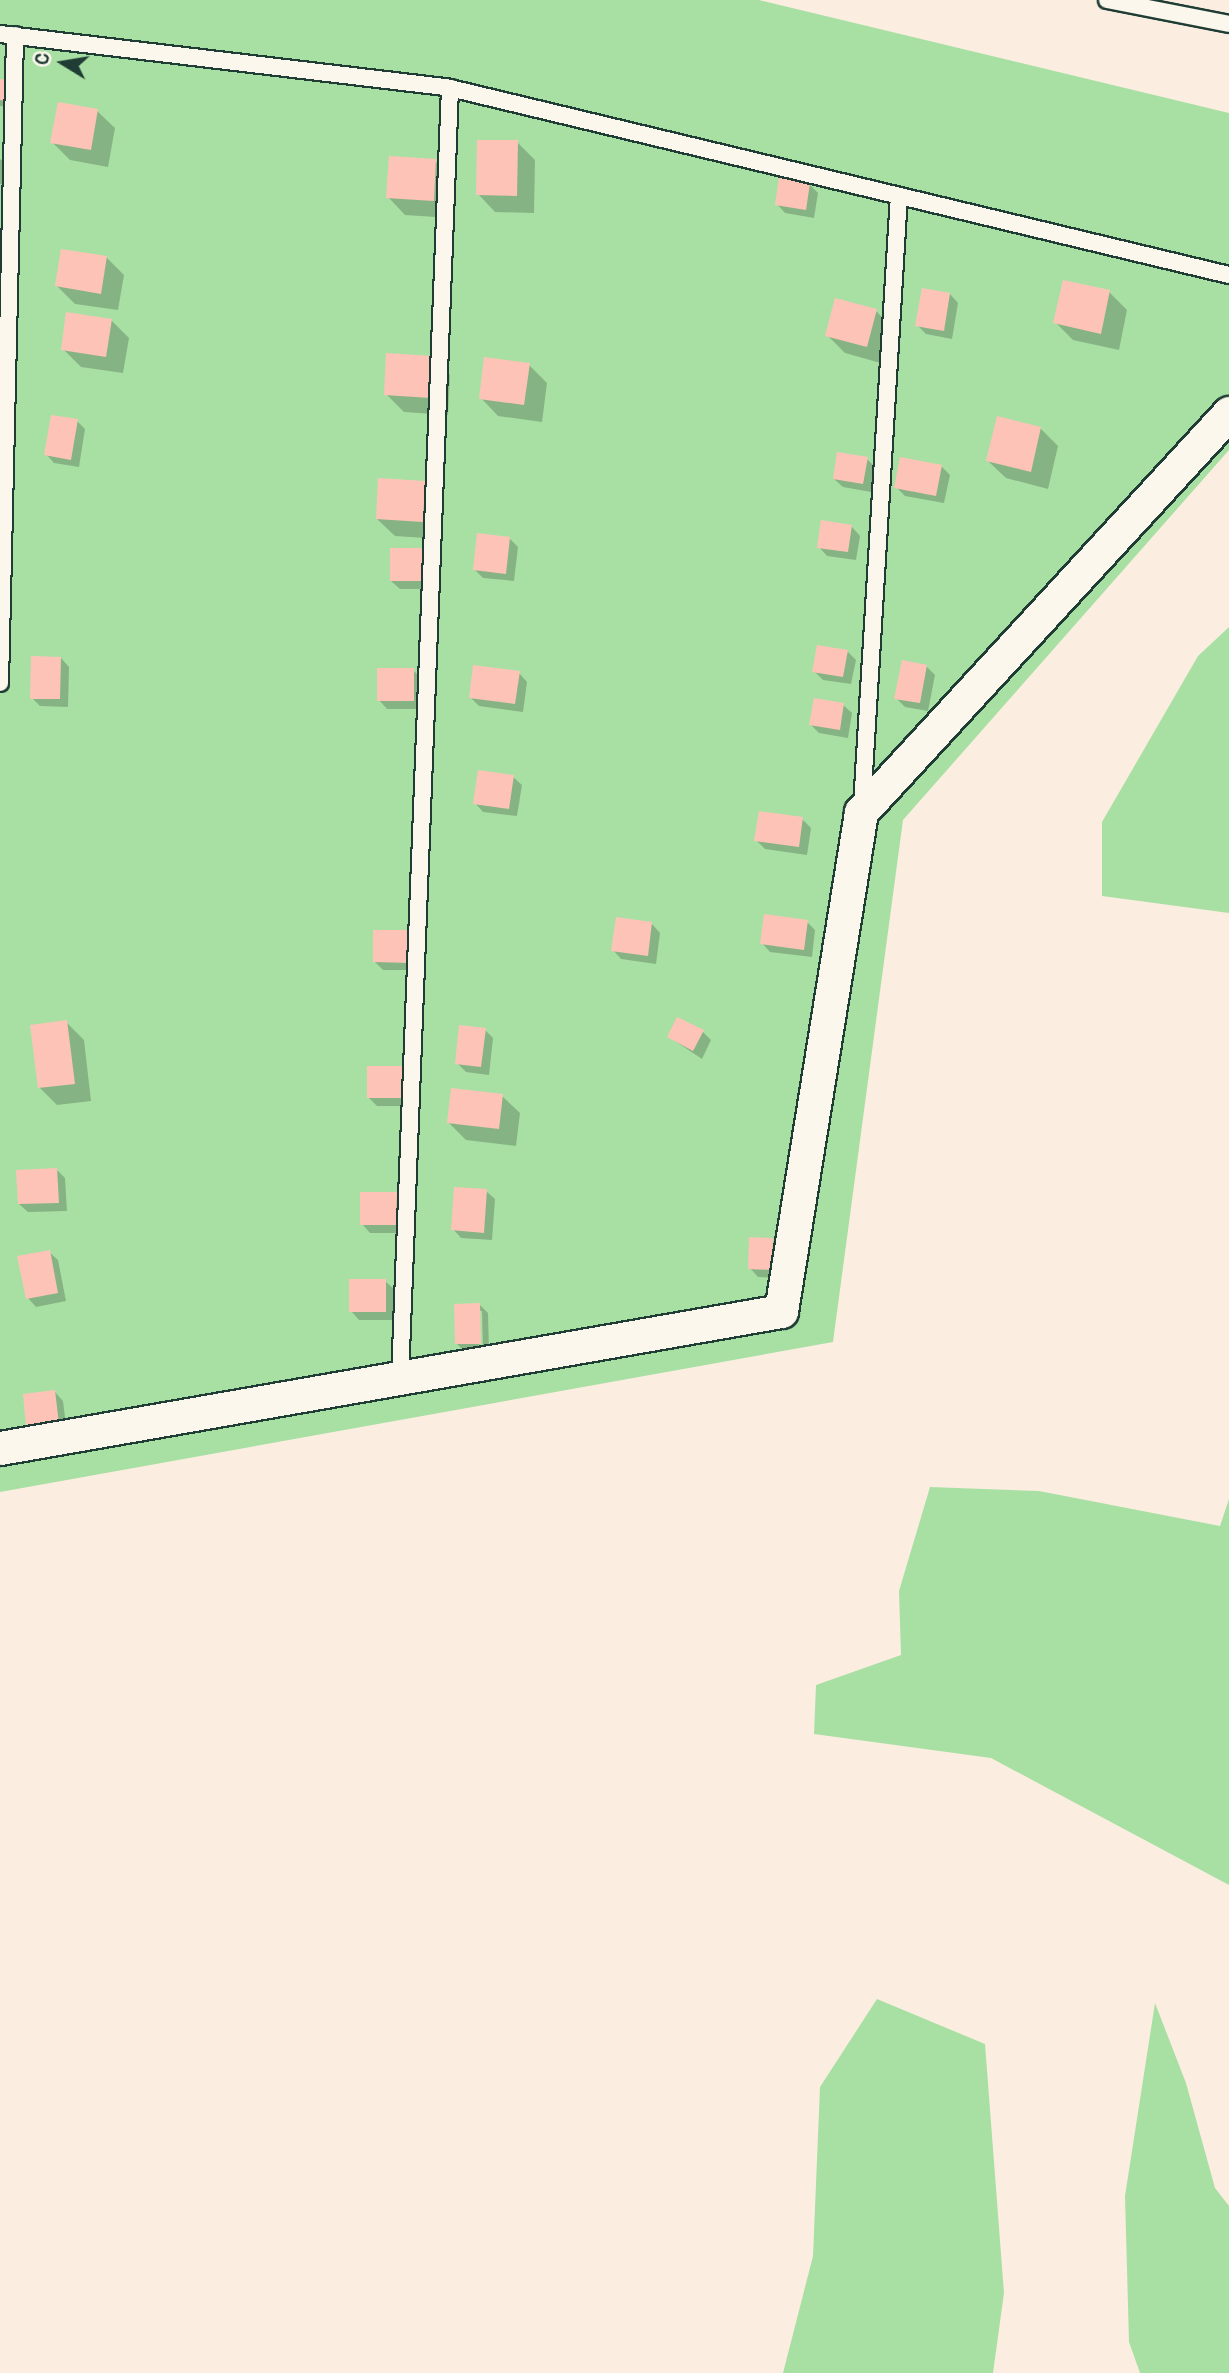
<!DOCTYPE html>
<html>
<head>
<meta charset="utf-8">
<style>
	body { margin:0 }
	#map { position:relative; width:1229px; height:2373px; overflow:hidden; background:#fcede1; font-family:Pangolin,sans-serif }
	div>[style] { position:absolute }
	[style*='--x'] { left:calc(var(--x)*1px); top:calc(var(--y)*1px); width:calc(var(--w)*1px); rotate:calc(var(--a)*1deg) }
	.green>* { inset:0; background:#a8e0a4 }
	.shadow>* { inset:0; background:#0003 }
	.building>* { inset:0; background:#fec3b7 }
	.roads { filter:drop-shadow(2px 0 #1f3d34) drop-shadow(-2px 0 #1f3d34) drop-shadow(0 2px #1f3d34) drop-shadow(0 -2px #1f3d34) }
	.service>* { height:16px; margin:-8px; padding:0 8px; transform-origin:8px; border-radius:8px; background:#fbf7ec }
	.minor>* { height:33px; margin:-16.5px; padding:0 16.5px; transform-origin:16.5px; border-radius:16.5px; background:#fbf7ec }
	span { translate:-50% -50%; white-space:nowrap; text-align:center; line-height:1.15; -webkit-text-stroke:6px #fbf7ec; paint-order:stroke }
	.north { position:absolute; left:28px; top:28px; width:70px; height:70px; -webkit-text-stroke:5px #fbf7ec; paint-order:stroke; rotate:281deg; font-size:19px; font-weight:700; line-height:28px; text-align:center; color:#1f3d34 }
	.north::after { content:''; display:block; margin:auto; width:24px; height:32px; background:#1f3d34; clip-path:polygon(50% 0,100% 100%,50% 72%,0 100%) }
</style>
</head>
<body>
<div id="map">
	<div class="green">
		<i style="clip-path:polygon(0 0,759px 0,1229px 113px,1229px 450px,903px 820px,833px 1342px,0 1492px)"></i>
		<i style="clip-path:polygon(1229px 627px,1229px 913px,1102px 896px,1102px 822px,1198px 656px)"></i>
		<i style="clip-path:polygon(930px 1487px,1039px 1491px,1220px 1526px,1229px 1499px,1229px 1885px,991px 1758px,814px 1734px,816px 1685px,901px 1655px,899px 1591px)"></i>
		<i style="clip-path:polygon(877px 1999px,985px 2044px,1004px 2293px,993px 2373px,783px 2373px,813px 2256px,820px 2087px)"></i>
		<i style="clip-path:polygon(1155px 2003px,1186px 2083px,1215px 2188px,1229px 2206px,1229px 2373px,1140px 2373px,1129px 2342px,1125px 2196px)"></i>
	</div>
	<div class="shadow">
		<i style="clip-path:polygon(0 81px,14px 108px,0 106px)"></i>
		<i style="clip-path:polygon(97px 111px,115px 128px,108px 167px,70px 160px,52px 142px)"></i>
		<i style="clip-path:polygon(517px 142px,535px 160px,534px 213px,495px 212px,478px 194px)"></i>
		<i style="clip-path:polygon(0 159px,11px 167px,9px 185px,0 184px)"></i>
		<i style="clip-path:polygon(435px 161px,453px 179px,451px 218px,405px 215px,388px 197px)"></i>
		<i style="clip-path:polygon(809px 184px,818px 193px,814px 218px,785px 213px,777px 204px)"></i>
		<i style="clip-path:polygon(0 242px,6px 248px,5px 278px,0 278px)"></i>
		<i style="clip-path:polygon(106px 257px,124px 275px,118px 310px,75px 304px,57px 286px)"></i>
		<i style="clip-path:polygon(1109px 292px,1127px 310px,1119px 350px,1073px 340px,1055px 322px)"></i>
		<i style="clip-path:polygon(950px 294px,958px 303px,952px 339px,926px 334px,917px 325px)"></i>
		<i style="clip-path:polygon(876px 311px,894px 329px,884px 364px,845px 353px,827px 335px)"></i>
		<i style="clip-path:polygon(111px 320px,129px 338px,123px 373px,81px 367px,63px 349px)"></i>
		<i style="clip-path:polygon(433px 358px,450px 375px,448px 415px,404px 412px,386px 394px)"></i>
		<i style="clip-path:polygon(529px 365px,547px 383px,542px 422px,498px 416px,481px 398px)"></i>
		<i style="clip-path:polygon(77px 421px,85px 429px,79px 467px,54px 463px,46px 454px)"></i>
		<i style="clip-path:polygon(1040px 428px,1058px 446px,1048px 489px,1006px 478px,988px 461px)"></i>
		<i style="clip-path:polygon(867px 459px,875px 467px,871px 492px,843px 487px,834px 479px)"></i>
		<i style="clip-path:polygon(941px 466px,950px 475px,944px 503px,905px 496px,896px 487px)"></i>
		<i style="clip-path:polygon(425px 482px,442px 500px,440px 539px,395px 536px,377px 519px)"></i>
		<i style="clip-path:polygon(852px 527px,860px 536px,856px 560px,827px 556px,819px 547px)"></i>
		<i style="clip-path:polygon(509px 538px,518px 547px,514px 581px,483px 578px,475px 570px)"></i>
		<i style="clip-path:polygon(426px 550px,434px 589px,400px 589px,391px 581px)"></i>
		<i style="clip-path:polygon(847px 651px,856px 660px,851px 684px,823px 680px,814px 671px)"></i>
		<i style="clip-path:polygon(61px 658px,69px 667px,68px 707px,40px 706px,32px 698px)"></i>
		<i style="clip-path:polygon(926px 666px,935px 675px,928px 711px,905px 707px,896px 698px)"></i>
		<i style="clip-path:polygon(413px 670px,422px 679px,422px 709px,387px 709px,379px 700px)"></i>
		<i style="clip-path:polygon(519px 673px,527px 682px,523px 712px,479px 706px,471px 698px)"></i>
		<i style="clip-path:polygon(843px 705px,852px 713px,848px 738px,819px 733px,811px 725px)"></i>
		<i style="clip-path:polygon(513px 777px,522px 785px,517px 816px,483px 812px,475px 803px)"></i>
		<i style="clip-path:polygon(802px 819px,811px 828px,807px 855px,765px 849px,756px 840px)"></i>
		<i style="clip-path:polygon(807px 922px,815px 930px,812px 957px,770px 952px,762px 943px)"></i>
		<i style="clip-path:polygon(652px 924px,660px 933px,656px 964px,621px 959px,613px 950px)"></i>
		<i style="clip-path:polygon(409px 932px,418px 970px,383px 970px,375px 962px)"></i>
		<i style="clip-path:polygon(66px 1022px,84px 1040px,91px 1101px,57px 1105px,39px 1087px)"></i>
		<i style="clip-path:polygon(485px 1030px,493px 1038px,489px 1075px,466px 1072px,457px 1063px)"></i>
		<i style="clip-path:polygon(703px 1032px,711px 1040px,702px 1059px,669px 1037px)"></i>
		<i style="clip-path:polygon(403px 1067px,412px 1076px,412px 1106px,377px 1106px,369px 1098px)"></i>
		<i style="clip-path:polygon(502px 1096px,520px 1113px,516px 1146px,466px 1140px,449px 1123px)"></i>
		<i style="clip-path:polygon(57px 1170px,65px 1178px,67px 1211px,28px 1212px,19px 1204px)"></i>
		<i style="clip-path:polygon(486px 1191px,495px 1199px,492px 1240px,461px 1238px,453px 1229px)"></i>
		<i style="clip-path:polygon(396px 1194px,405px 1203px,404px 1233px,370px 1233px,362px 1224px)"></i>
		<i style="clip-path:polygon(772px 1240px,781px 1249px,780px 1278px,758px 1277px,750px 1268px)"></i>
		<i style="clip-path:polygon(49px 1252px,58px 1260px,66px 1301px,36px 1307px,28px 1298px)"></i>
		<i style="clip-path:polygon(385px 1281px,394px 1289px,394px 1320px,359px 1320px,351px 1311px)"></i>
		<i style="clip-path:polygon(480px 1305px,488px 1313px,489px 1352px,483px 1352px,482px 1311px,479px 1311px,479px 1352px,465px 1352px,457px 1344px)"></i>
		<i style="clip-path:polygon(55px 1392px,63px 1401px,68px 1441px,38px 1445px)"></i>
	</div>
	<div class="building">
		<i style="clip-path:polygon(0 79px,8px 80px,6px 101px,0 100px)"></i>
		<i style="clip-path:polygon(58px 102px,98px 109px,91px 150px,50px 143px)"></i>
		<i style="clip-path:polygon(477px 140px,518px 140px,517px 196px,476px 195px)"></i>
		<i style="clip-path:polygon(389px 156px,436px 159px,434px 201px,386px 198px)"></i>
		<i style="clip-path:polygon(779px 178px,810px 183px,806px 210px,775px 205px)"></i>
		<i style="clip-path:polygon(61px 249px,107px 256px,101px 294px,55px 286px)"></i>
		<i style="clip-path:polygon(1063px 280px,1110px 290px,1101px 334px,1053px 323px)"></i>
		<i style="clip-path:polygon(922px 288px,950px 293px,944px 331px,915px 326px)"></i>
		<i style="clip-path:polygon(835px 298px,877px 309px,867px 347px,825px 336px)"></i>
		<i style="clip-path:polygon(66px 312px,112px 319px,106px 357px,61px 350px)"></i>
		<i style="clip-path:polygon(386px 353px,433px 356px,431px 398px,384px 395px)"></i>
		<i style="clip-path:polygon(484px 357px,530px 363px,524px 405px,479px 399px)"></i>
		<i style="clip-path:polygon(51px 415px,78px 419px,71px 460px,44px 455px)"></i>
		<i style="clip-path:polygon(997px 416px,1041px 427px,1031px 472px,986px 461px)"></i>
		<i style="clip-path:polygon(837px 452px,868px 457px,863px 484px,833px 479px)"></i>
		<i style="clip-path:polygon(900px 457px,942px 465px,936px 496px,894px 488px)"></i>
		<i style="clip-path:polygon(378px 478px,425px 481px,423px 522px,376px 519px)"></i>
		<i style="clip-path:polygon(821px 520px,852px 525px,848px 552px,817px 548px)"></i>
		<i style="clip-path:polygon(477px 533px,510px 537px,506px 574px,473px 570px)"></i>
		<i style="clip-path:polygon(390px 548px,427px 548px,426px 581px,390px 581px)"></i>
		<i style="clip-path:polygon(817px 645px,848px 650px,843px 677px,812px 672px)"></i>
		<i style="clip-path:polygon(31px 656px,61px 657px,60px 699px,30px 699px)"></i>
		<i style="clip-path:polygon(902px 660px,927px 665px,920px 703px,894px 699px)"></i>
		<i style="clip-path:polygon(473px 665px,520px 671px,515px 704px,469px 698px)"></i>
		<i style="clip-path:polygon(377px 668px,414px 668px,414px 701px,377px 701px)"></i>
		<i style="clip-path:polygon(814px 698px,844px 703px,840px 730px,809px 725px)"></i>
		<i style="clip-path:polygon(478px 770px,514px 775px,509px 809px,473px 804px)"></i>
		<i style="clip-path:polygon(759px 811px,803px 817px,799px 847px,754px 841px)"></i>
		<i style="clip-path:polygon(764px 914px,808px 920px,804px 950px,760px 944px)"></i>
		<i style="clip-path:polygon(616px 917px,652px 922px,648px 956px,611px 951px)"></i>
		<i style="clip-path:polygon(373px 930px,410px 930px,410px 963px,373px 962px)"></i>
		<i style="clip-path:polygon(677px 1017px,704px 1030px,693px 1051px,667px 1037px)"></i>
		<i style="clip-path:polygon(67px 1020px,75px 1084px,38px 1088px,30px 1025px)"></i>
		<i style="clip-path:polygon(459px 1025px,486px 1028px,481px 1067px,455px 1064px)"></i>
		<i style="clip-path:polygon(367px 1066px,404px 1066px,404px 1098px,367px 1098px)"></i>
		<i style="clip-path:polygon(451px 1088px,503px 1094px,499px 1129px,447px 1123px)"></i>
		<i style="clip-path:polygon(57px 1168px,59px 1203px,18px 1204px,16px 1170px)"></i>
		<i style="clip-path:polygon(454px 1187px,487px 1189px,484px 1233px,451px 1230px)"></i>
		<i style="clip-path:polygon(360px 1192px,397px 1192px,396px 1225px,360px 1225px)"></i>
		<i style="clip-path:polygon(749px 1237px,773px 1238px,772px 1270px,748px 1269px)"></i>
		<i style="clip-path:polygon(50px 1250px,58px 1293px,26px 1299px,17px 1256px)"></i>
		<i style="clip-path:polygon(349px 1279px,386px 1279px,386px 1312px,349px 1312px)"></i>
		<i style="clip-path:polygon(480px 1303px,481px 1344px,455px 1344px,454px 1304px)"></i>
		<i style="clip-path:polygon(55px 1390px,60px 1433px,27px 1437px,23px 1394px)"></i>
	</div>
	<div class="roads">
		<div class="service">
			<i style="--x:1107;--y:0;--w:124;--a:11.1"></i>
			<i style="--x:0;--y:34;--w:453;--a:6.8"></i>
			<i style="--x:450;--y:88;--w:801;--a:13.5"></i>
			<i style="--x:0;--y:683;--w:648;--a:-88.67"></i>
			<i style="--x:862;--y:806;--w:611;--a:-86.53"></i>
			<i style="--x:400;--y:1378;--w:1291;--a:-87.78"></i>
		</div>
		<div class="minor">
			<i style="--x:0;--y:1448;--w:793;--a:-9.95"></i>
			<i style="--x:781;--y:1311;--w:505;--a:-80.89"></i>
			<i style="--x:861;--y:812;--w:543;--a:-47.31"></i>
		</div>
	</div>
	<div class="north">С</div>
</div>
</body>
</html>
